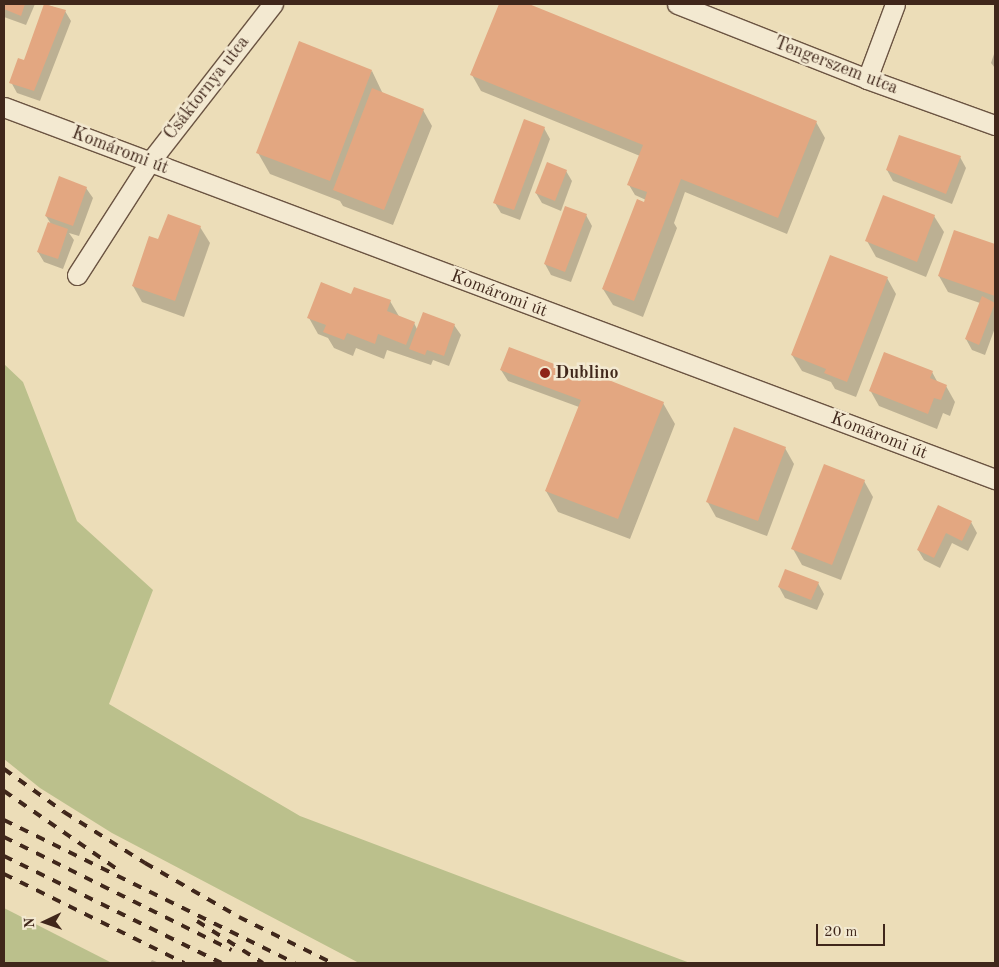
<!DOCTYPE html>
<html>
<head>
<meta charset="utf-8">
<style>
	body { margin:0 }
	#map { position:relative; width:999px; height:967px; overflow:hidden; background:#ecddb8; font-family:"Old Standard TT",serif }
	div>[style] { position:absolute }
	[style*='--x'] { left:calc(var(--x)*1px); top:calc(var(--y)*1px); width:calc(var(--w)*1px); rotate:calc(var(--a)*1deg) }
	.green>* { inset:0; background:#bbc08c }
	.shadow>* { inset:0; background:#0003 }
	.building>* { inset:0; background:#e3a781 }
	.roads { filter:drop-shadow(1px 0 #6b5442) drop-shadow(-1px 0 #6b5442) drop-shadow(0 1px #6b5442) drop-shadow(0 -1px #6b5442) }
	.street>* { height:19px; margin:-9.5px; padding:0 9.5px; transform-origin:9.5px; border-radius:9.5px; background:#f3e9d1 }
	.rail>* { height:4px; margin-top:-2px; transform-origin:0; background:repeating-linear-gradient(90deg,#40271b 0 9px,transparent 0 18px) }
	.dots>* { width:14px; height:14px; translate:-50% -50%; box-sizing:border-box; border:2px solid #f3e9d1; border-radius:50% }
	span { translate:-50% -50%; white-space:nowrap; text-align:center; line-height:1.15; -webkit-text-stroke:5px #f3e9d1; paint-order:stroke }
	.street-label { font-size:18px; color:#40271b }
	.poi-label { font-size:18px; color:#40271b; font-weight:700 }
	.left { translate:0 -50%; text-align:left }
	.frame { position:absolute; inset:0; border:5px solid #40271b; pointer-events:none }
	.north { position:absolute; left:20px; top:897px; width:50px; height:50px; -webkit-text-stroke:4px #f3e9d1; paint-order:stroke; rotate:267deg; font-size:14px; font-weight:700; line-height:20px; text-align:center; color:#40271b }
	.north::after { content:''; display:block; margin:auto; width:18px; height:22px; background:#40271b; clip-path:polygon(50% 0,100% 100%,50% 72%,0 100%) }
	.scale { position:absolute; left:816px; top:924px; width:69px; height:22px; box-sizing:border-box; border:2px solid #40271b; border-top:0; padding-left:6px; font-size:15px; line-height:18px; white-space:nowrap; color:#40271b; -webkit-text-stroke:4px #f3e9d1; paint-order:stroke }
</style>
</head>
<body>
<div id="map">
	<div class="green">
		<i style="clip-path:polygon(4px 364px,23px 382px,77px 521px,153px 590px,109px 704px,300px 816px,690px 963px,359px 963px,112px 833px,40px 788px,4px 759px)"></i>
		<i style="clip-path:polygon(4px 908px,112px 963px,4px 963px)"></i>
	</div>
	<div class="shadow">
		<i style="clip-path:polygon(4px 4px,35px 4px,26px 25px,4px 17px)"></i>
		<i style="clip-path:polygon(45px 4px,65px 11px,71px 21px,40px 101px,17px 93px,11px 82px,24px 62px)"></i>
		<i style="clip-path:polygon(500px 4px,525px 4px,816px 122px,825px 138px,787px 234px,685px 192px,674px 223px,677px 228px,643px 317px,613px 305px,603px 289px,646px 200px,635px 195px,629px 185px,640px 156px,481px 91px,472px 75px)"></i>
		<i style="clip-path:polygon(995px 51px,995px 68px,991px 63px)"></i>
		<i style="clip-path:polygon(372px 71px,383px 94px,423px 110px,432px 126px,393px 225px,343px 206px,340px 201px,270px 174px,258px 153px)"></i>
		<i style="clip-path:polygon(544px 128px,550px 139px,520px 220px,501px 213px,495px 203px)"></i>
		<i style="clip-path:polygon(960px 157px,966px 168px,952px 204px,893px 181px,887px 170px)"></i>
		<i style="clip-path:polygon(566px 171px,572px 181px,561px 211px,542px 203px,536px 193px)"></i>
		<i style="clip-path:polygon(86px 188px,93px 198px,79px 236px,69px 233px,74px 240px,63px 269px,44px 262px,38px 252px,51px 224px,46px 216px)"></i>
		<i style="clip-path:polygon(586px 215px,592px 226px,571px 282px,551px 275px,545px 264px)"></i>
		<i style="clip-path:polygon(934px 216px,944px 232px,926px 277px,876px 257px,867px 241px)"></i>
		<i style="clip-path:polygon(200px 227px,210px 243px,184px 317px,142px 302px,133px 286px,159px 241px)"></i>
		<i style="clip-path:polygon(955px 231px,995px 246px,995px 328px,985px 355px,972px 350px,966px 339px,980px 303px,948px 292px,939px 276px)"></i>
		<i style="clip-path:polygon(887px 278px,896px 294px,856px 397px,835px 389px,831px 382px,802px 371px,792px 355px)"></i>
		<i style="clip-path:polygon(352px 295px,390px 301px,400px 318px,414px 323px,417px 329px,454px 325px,461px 335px,449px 366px,433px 360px,431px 365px,387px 350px,384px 359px,356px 348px,353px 356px,334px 348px,328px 338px,318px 334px,309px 318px)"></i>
		<i style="clip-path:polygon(501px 370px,588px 378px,663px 403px,675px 424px,630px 539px,558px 512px,546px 491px,579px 407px,508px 381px)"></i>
		<i style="clip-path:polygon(932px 372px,938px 383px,946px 386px,955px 402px,950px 416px,943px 413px,937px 429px,879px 406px,870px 390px)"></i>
		<i style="clip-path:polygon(785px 448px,794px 464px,767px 536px,716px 517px,707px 501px)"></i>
		<i style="clip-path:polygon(864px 481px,873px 497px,841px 580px,802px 565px,793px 549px)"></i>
		<i style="clip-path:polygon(938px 507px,971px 522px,977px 533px,968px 551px,952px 543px,940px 568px,924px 560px,918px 550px)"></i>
		<i style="clip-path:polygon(818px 583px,824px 594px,817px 610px,785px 598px,779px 587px)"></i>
		<i style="clip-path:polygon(152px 960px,159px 963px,150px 963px)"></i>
	</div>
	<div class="building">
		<i style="clip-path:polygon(4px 4px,25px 4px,21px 16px,4px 9px)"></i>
		<i style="clip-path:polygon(44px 4px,66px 10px,34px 91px,9px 83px,18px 58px,24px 60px)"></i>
		<i style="clip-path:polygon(499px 4px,529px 4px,817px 121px,778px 218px,681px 179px,634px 301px,602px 289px,637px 199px,644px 202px,647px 192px,627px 185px,643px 145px,470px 75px)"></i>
		<i style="clip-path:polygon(299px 41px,372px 70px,330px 181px,256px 153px)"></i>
		<i style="clip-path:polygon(372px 88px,424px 109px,384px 210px,333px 190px)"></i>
		<i style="clip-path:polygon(524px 119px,545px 127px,514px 210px,493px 203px)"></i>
		<i style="clip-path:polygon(899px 135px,961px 156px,946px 194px,886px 170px)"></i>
		<i style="clip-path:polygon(547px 162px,567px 170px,555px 201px,535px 193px)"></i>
		<i style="clip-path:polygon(59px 176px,87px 187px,73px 226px,45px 216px)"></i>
		<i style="clip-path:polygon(883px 195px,935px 215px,917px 262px,865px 241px)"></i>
		<i style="clip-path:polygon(565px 206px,587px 214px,565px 272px,544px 264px)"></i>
		<i style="clip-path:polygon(168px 214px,201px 226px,175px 301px,132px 286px,149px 236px,158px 239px)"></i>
		<i style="clip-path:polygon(48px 222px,68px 229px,58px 259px,37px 252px)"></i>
		<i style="clip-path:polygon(954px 230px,995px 244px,995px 296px,938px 276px)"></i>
		<i style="clip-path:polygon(830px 255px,888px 277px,847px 382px,824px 373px,826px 369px,791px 355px)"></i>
		<i style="clip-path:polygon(321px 282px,351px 294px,354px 287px,391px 300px,387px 311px,415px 322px,406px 345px,378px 334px,375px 344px,347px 333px,344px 340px,323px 332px,326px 325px,307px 318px)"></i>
		<i style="clip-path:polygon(982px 296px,995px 303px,979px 345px,965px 339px)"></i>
		<i style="clip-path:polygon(423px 312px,455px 324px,444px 356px,427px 350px,425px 355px,409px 349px)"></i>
		<i style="clip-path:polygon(509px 347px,589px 377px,591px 373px,664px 402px,618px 519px,545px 491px,581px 400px,500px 370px)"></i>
		<i style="clip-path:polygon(884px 352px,933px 371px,930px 378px,947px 385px,941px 400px,934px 398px,928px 414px,869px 391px)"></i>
		<i style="clip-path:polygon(734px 427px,786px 447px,758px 521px,706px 502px)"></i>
		<i style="clip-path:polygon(824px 464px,865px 480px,832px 565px,791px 549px)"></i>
		<i style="clip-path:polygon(938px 505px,972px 521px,962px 541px,946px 533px,934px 558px,917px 550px)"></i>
		<i style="clip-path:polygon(785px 569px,819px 582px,811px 600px,778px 587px)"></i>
	</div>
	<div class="roads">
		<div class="street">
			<i style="--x:677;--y:4;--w:204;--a:21.5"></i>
			<i style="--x:867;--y:79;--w:136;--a:19.8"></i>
			<i style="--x:867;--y:79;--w:80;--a:-69.5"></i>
			<i style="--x:4;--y:107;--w:1059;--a:20.58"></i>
			<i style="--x:77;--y:275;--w:133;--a:-57.3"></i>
			<i style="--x:149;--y:163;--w:202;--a:-52.1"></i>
		</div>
	</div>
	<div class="rail">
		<i style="--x:4;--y:769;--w:74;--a:35.6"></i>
		<i style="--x:64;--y:812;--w:96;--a:32.2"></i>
		<i style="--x:145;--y:863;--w:108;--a:29.9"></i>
		<i style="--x:239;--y:917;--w:104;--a:26.3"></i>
		<i style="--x:4;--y:791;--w:137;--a:34.6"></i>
		<i style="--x:4;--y:820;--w:324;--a:26.2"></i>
		<i style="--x:4;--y:837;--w:254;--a:26.4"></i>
		<i style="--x:4;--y:856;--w:242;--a:26.2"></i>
		<i style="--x:4;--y:874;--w:201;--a:26.3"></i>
		<i style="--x:197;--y:921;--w:78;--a:32.5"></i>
	</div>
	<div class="dots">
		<i style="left:545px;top:373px;background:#8f2418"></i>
	</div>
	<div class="street-label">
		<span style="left:836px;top:66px;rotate:21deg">Tengerszem utca</span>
		<span style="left:207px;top:88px;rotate:-52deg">Csáktornya utca</span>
		<span style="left:120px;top:151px;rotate:21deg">Komáromi út</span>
		<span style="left:499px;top:294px;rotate:21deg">Komáromi út</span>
		<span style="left:879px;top:436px;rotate:21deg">Komáromi út</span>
	</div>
	<div class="poi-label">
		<span class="left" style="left:555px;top:373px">Dublino</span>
	</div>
	<div class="frame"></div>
	<div class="north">N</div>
	<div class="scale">20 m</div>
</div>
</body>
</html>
